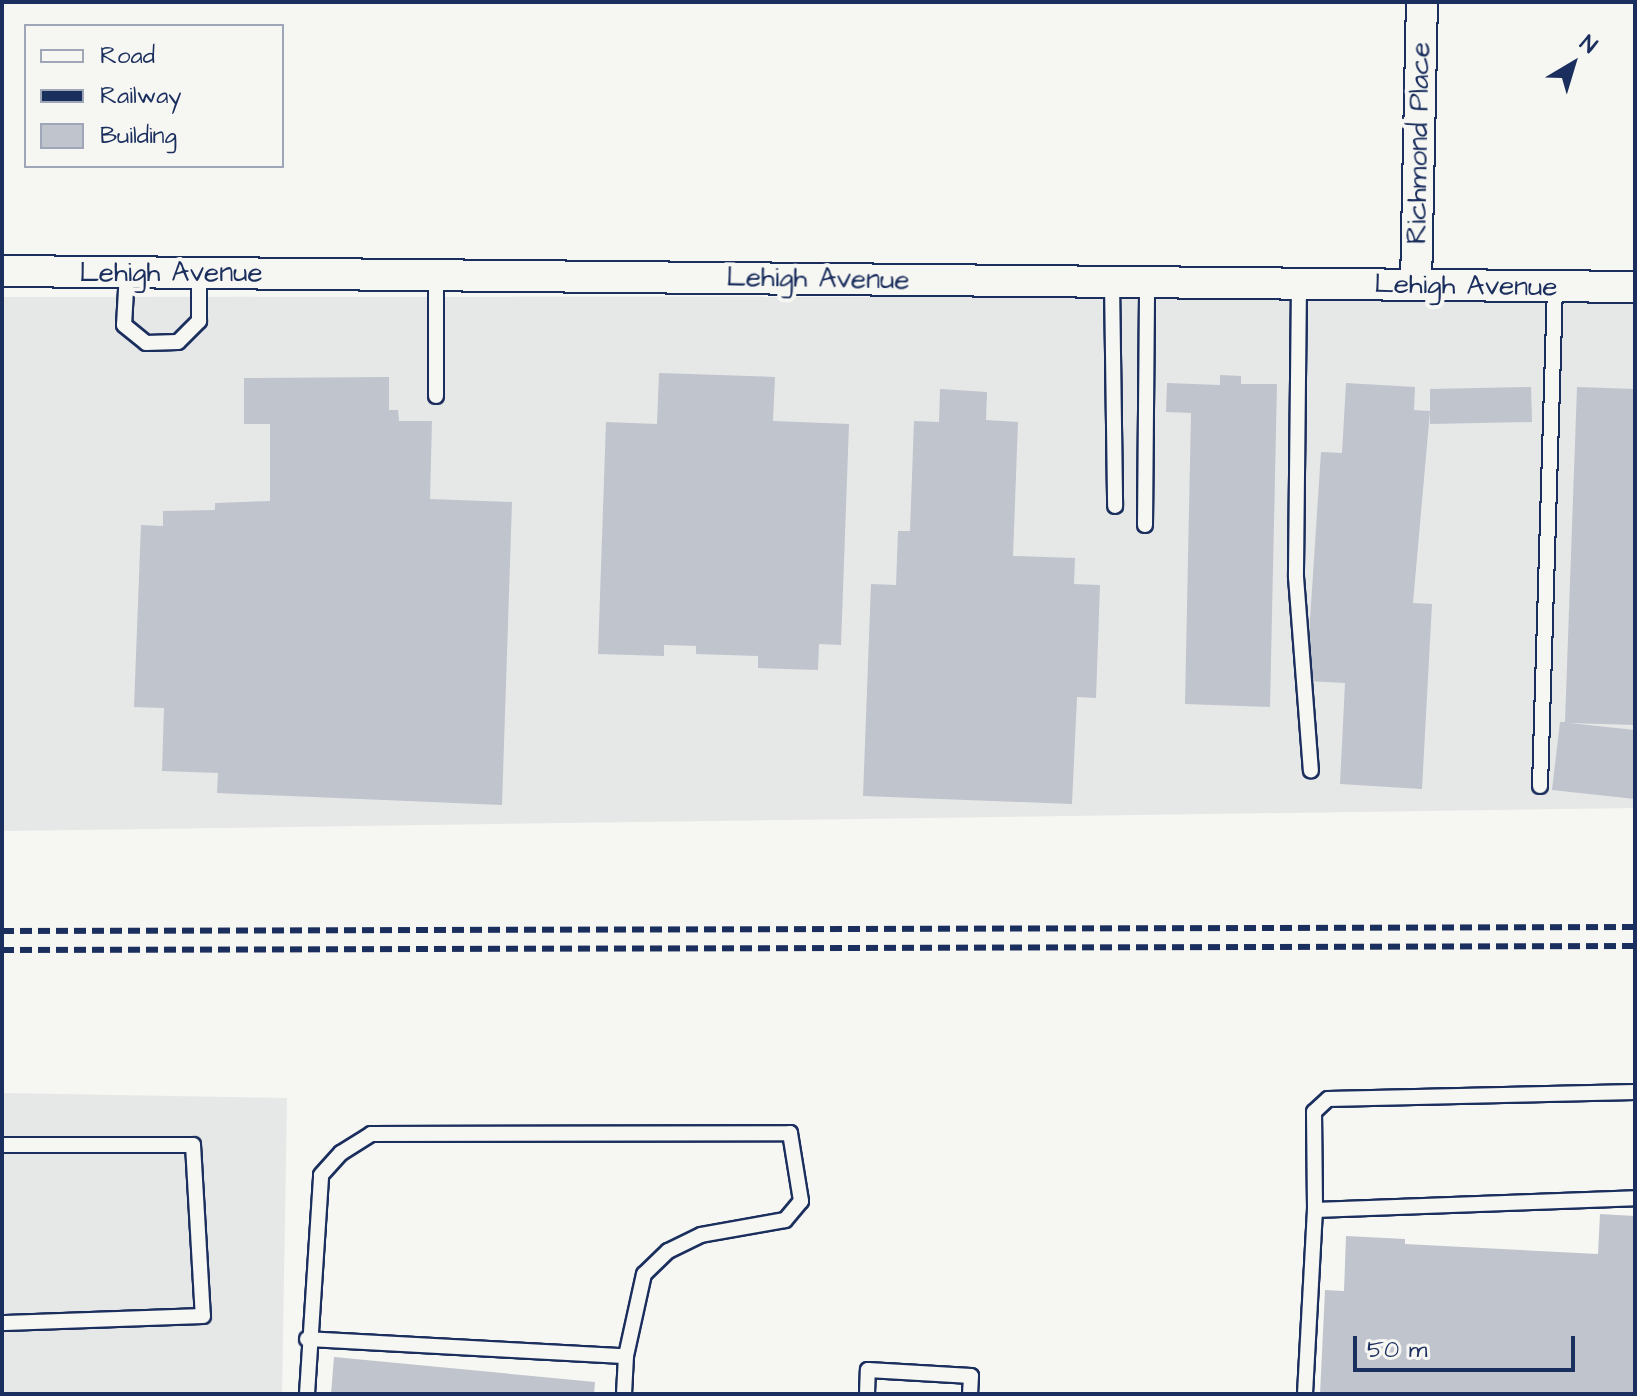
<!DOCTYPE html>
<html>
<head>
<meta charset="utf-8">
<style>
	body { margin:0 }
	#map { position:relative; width:1637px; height:1396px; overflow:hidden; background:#f6f6f2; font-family:"Architects Daughter",sans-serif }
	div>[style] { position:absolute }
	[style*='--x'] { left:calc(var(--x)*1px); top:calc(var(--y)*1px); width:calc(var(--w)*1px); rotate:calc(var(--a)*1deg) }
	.built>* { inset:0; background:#e6e7e7 }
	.building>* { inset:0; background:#c0c4cd }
	.roads { filter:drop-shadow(2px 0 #1b2f5e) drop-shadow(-2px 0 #1b2f5e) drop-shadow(0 2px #1b2f5e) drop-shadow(0 -2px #1b2f5e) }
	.lane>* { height:14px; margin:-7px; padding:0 7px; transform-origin:7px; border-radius:7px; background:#f6f6f2 }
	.street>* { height:30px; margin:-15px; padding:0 15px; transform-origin:15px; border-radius:15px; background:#f6f6f2 }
	.rail>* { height:6px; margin-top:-3px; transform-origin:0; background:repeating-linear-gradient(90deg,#1b2f5e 0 12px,transparent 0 18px) }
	span { translate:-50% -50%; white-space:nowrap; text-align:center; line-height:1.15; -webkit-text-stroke:8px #f6f6f2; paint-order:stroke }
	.street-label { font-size:28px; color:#1b2f5e }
	.frame { position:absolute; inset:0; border:4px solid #1b2f5e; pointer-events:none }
	.legend { position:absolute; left:24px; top:24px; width:260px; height:144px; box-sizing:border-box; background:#f6f6f2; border:2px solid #9ea6b7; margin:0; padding:10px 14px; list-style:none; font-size:24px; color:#1b2f5e }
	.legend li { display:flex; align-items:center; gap:16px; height:40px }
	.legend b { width:40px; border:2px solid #9ea6b7 }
	.north { position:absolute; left:1533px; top:24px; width:80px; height:80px; -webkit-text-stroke:6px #f6f6f2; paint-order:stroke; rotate:38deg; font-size:22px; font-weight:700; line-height:32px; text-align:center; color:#1b2f5e }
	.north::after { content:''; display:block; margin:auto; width:28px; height:36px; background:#1b2f5e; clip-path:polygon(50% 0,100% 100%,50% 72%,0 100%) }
	.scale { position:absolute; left:1353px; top:1336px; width:222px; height:36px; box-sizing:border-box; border:4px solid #1b2f5e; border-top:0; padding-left:10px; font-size:24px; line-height:28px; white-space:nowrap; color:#1b2f5e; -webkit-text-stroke:6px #f6f6f2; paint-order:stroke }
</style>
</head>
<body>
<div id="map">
	<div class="built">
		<i style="clip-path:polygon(1635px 296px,1635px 808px,2px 831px,2px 297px)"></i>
		<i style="clip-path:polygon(2px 1093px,287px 1098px,282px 1394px,2px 1394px)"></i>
	</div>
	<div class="building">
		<i style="clip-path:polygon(659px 373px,775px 377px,773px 421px,849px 424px,841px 645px,819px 644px,818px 670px,758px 668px,758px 656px,696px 654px,696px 646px,664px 645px,664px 656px,598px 654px,606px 422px,657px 424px)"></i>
		<i style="clip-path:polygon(1220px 375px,1241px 376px,1241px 384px,1277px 384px,1270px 707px,1185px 704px,1191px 413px,1166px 412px,1167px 383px,1220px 385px)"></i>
		<i style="clip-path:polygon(389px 377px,389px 410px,398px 410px,399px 421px,432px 421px,430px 499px,512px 502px,502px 805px,217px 793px,218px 773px,162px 771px,164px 708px,134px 707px,141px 525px,163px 526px,163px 511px,215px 510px,215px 503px,270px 501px,270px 424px,244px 424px,244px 378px)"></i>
		<i style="clip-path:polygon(1346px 383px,1415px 387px,1414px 410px,1430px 411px,1413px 603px,1432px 604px,1422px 789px,1340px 784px,1345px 683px,1306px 681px,1321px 452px,1342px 453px)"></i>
		<i style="clip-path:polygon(1531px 387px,1532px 422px,1430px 424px,1430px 389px)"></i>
		<i style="clip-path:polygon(1577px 387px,1635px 389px,1634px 725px,1569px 723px,1635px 730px,1635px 799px,1552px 790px,1560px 722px,1565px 722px)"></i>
		<i style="clip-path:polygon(940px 389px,987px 392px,986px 420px,1018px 422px,1013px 556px,1075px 558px,1074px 584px,1100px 585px,1096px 698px,1077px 697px,1072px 804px,863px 796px,871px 584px,896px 585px,898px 531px,910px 531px,914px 421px,939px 422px)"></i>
		<i style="clip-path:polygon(1600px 1214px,1635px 1216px,1635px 1394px,1320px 1394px,1325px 1290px,1344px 1291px,1346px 1236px,1405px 1239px,1405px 1244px,1598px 1254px)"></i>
		<i style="clip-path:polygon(334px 1357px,595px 1382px,594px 1394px,331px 1394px)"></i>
	</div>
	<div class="roads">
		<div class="lane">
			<i style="--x:127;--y:272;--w:53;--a:93.2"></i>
			<i style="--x:124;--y:325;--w:28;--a:39"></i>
			<i style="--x:146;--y:343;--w:32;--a:-2"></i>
			<i style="--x:178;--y:342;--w:30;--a:-45"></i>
			<i style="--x:199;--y:321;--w:49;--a:-90"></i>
			<i style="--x:1112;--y:282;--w:224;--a:89.2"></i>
			<i style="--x:1299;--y:284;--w:293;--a:90.6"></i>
			<i style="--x:1296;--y:577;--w:194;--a:85.6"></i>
			<i style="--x:436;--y:396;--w:121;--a:-90"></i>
			<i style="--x:1145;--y:525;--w:243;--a:-89.5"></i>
			<i style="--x:1540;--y:786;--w:500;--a:-88.28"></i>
			<i style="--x:1635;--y:1092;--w:307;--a:178.7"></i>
			<i style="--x:1328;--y:1099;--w:19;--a:137"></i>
			<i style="--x:1314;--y:1112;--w:98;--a:89.4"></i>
			<i style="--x:1315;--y:1210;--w:320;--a:-2.1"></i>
			<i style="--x:2;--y:1145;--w:191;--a:0"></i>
			<i style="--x:193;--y:1145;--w:171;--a:86.7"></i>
			<i style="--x:203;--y:1316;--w:201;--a:178"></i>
			<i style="--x:307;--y:1339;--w:319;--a:3.1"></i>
			<i style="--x:307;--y:1394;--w:219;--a:-86.3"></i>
			<i style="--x:321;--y:1175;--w:30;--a:-48"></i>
			<i style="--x:341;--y:1153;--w:36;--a:-32"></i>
			<i style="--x:371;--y:1134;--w:419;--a:-0.1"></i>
			<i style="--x:790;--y:1133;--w:69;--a:80.8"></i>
			<i style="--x:801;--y:1201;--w:25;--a:130"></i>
			<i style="--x:785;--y:1220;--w:85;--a:169.9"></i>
			<i style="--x:701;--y:1235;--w:37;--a:154"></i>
			<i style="--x:668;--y:1251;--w:33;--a:136"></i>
			<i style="--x:644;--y:1274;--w:84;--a:102.4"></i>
			<i style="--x:626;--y:1356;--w:38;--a:93"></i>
			<i style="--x:867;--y:1394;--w:24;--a:-88"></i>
			<i style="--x:868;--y:1370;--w:103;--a:3.3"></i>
			<i style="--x:971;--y:1376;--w:18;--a:93"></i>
			<i style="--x:1305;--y:1394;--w:184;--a:-86.9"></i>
		</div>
		<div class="street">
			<i style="--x:2;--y:271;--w:1633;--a:0.56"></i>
			<i style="--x:1416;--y:285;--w:283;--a:-88.8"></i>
		</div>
	</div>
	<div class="rail">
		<i style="--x:2;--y:931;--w:1633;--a:-0.14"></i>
		<i style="--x:2;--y:950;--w:1633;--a:-0.14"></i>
	</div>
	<div class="street-label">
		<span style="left:1419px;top:143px;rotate:-89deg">Richmond Place</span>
		<span style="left:171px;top:273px">Lehigh Avenue</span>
		<span style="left:818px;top:279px;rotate:1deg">Lehigh Avenue</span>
		<span style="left:1466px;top:286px;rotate:1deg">Lehigh Avenue</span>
	</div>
	<div class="frame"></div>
	<ul class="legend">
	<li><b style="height:10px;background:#f6f6f2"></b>Road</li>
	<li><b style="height:10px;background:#1b2f5e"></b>Railway</li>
	<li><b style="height:22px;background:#c0c4cd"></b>Building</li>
	</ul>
	<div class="north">N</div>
	<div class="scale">50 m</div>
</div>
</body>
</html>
